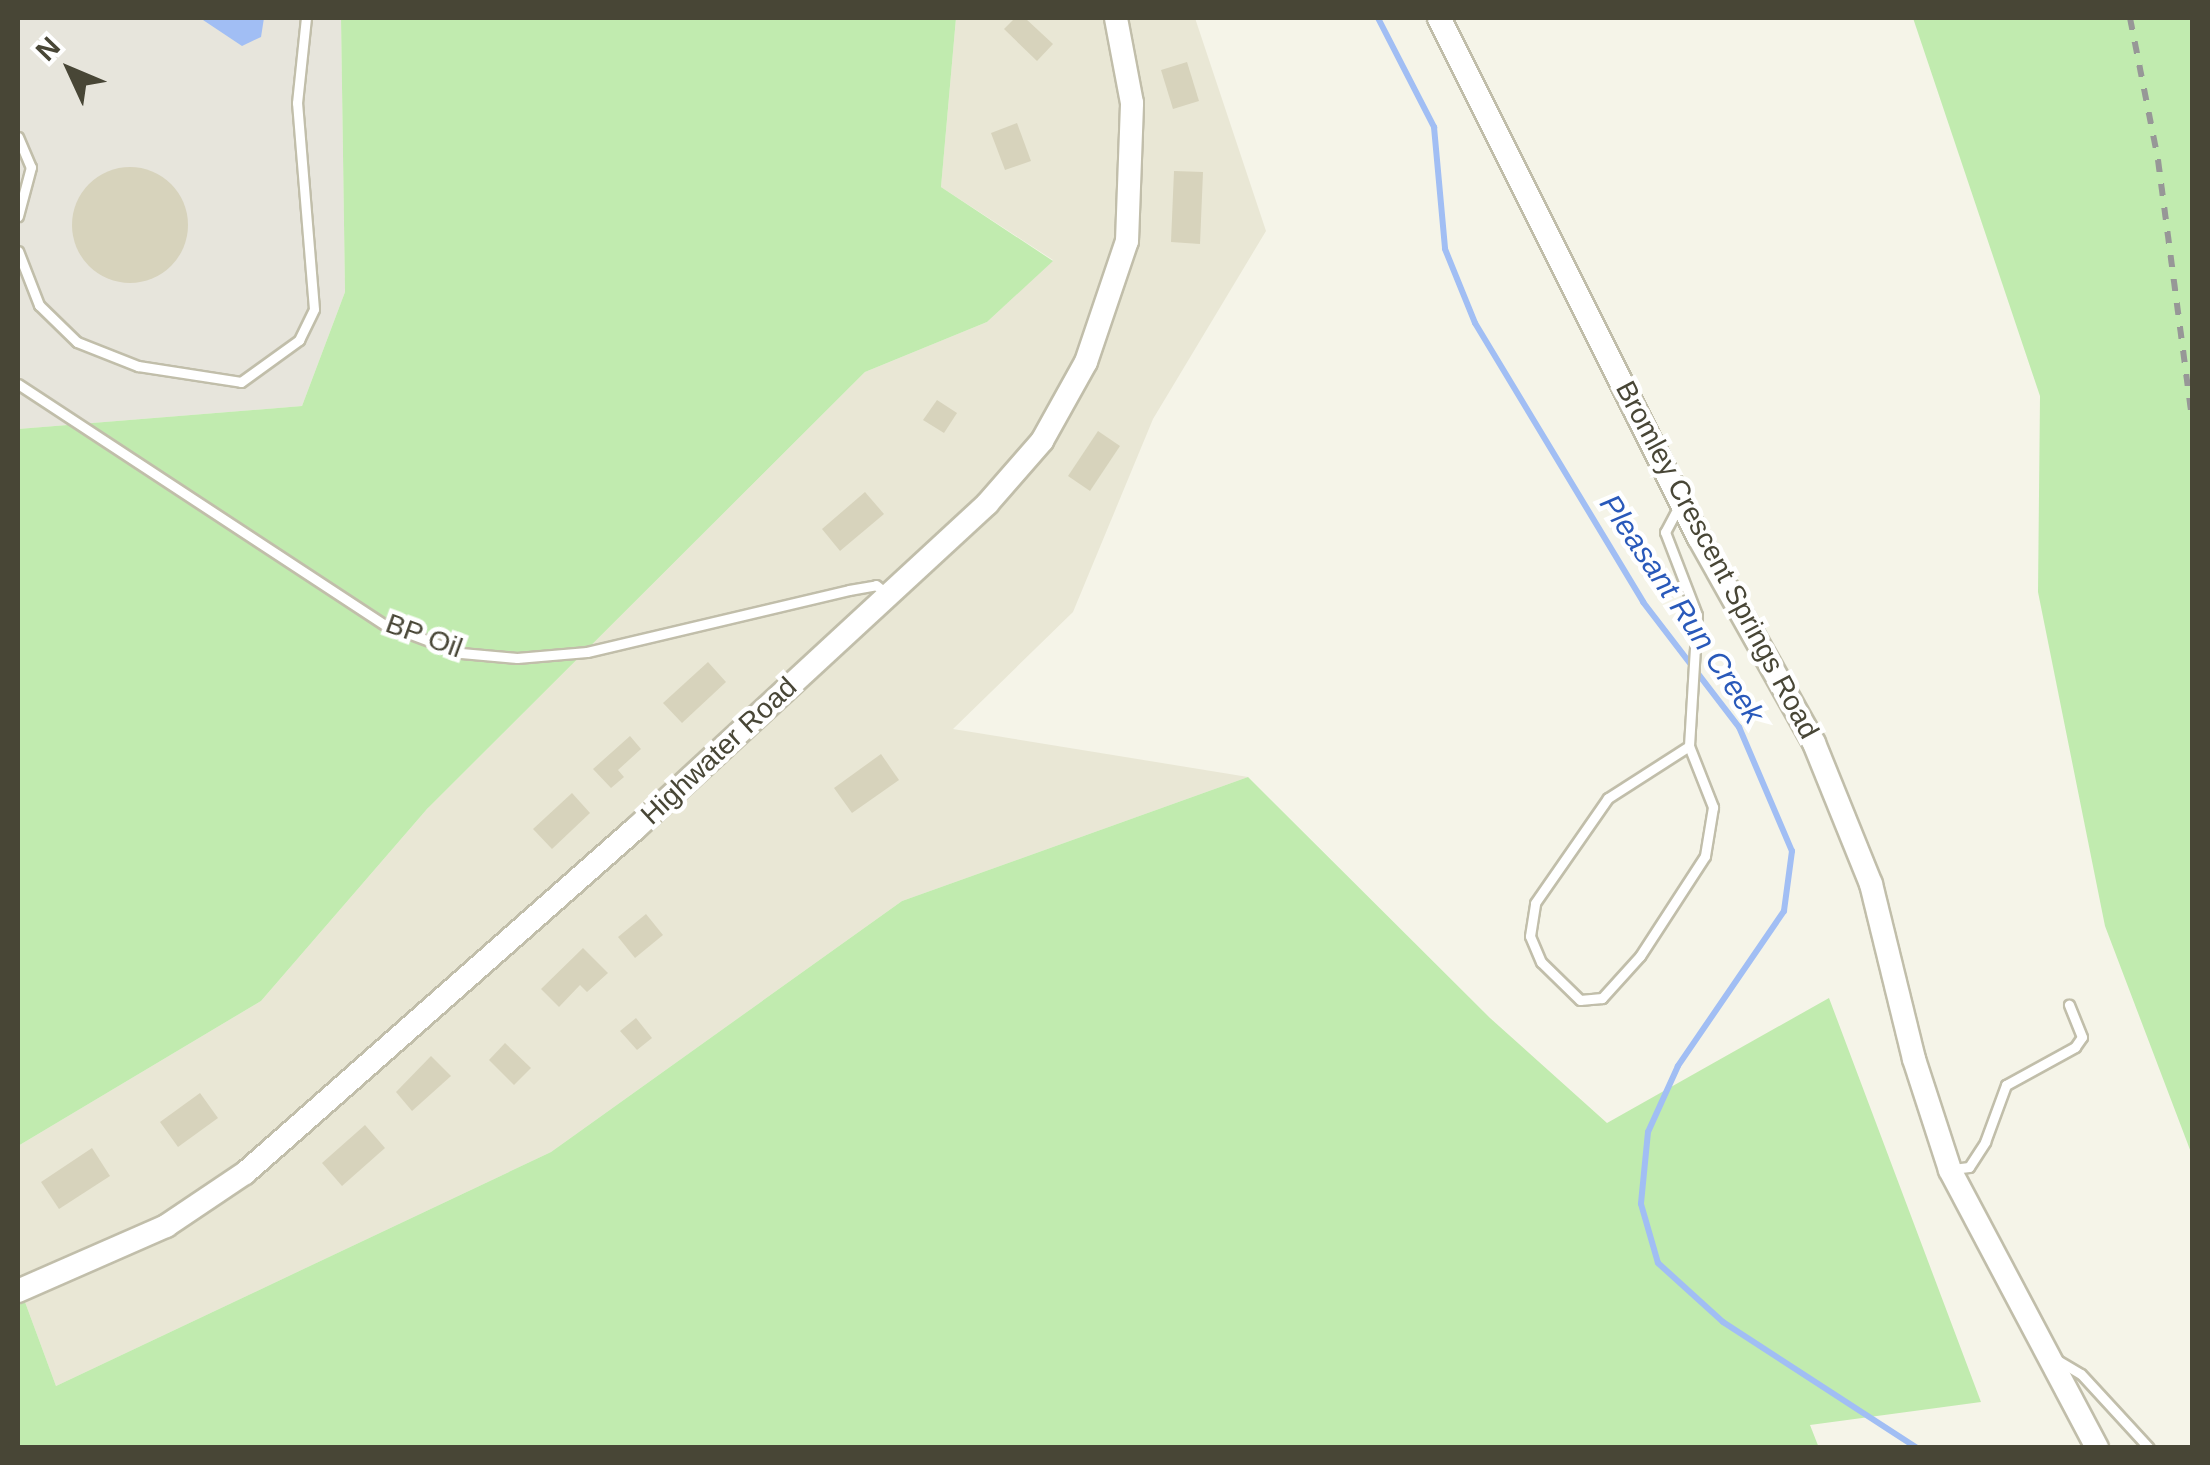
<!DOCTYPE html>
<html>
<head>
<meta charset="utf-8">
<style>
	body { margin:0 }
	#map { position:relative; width:2210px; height:1465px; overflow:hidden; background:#f5f4e8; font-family:Arial,sans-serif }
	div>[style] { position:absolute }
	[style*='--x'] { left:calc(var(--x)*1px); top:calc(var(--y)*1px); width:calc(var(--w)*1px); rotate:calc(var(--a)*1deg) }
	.residential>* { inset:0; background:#e9e7d5 }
	.industrial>* { inset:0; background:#e7e5dc }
	.green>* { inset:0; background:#c1ebaf }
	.water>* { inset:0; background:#a1bef4 }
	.stream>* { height:6px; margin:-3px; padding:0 3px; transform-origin:3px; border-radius:3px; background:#a1bef4 }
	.building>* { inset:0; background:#d7d3bc }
	.round { border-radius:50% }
	.roads { filter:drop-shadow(2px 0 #c1beaa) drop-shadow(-2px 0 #c1beaa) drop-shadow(0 2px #c1beaa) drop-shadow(0 -2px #c1beaa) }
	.service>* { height:9px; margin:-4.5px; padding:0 4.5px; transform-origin:4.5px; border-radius:4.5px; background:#fff }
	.tertiary>* { height:22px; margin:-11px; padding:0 11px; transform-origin:11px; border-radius:11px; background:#fff }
	.rail>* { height:6px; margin-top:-3px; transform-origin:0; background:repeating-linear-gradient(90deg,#979797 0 12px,transparent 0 24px) }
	span { translate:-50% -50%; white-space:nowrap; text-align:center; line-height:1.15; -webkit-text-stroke:9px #fff; paint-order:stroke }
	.street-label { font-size:28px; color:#484636 }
	.water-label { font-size:30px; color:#2959ba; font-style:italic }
	.frame { position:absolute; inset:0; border:20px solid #484636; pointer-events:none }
	.north { position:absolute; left:20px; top:20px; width:100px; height:100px; -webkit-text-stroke:8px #fff; paint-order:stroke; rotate:314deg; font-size:28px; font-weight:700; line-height:40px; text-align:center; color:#484636 }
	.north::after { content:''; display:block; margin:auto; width:35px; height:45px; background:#484636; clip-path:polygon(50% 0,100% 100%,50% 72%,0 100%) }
</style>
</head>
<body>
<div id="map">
	<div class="residential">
		<i style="clip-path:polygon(956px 18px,1195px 18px,1266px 231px,1153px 419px,1073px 612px,953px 729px,1248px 777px,902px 901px,551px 1152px,56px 1386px,18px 1283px,18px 1146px,261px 1001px,427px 809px,865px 372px,987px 322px,1053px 260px,941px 187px)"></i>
	</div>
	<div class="industrial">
		<i style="clip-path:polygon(18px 18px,341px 18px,345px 292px,302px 406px,18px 429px)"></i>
	</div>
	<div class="green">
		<i style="clip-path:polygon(341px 18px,956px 18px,941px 187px,1053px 261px,987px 322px,865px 372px,427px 809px,261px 1001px,18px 1146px,18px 429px,302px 406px,345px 292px)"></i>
		<i style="clip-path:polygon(1913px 18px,2192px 18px,2192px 1155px,2105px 926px,2038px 592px,2040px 396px)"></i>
		<i style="clip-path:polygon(1248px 777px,1490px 1018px,1607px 1123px,1829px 998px,1981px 1402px,1810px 1425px,1819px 1448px,18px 1447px,18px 1283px,56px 1386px,551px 1152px,902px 901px)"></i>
	</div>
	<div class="water">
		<i style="clip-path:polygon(200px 18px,264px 18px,261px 37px,242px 46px)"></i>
	</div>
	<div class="stream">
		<i style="--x:1378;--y:18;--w:123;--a:62.8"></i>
		<i style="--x:1434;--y:127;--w:122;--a:84.8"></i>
		<i style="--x:1445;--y:249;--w:80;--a:67.9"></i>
		<i style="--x:1475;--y:323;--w:326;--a:58.9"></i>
		<i style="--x:1643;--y:602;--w:158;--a:52.5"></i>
		<i style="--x:1739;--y:727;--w:135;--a:66.9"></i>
		<i style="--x:1792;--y:851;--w:61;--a:97.6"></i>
		<i style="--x:1784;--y:911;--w:188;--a:124.4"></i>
		<i style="--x:1678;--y:1066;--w:72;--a:114.4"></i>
		<i style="--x:1648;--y:1132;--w:72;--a:95.6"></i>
		<i style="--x:1641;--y:1204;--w:61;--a:73.9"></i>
		<i style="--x:1658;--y:1263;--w:88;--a:42.2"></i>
		<i style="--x:1723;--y:1322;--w:231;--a:33"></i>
	</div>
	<div class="building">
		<i style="clip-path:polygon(1015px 18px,1025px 18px,1053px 44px,1037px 61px,1004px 29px)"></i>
		<i style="clip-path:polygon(1187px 62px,1199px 101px,1173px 109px,1161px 70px)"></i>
		<i style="clip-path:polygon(1017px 123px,1031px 161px,1005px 170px,991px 133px)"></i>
		<i class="round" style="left:72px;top:167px;width:116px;height:116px"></i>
		<i style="clip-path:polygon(1174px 171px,1203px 172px,1200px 244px,1171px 242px)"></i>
		<i style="clip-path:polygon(937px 400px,957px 413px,944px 433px,923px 420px)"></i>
		<i style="clip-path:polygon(1098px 431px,1120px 446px,1090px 491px,1068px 476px)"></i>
		<i style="clip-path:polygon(865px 492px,884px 514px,840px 551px,822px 529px)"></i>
		<i style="clip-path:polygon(708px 662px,726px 682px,682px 723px,663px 703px)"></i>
		<i style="clip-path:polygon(630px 736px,641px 749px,618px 770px,624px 777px,611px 788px,593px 769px)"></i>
		<i style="clip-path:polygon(881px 754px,899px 780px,852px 813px,834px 788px)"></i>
		<i style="clip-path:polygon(572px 793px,590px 813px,552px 849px,533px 829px)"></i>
		<i style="clip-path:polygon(646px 914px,663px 935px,635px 958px,618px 937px)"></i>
		<i style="clip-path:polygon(583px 948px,608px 973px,587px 992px,580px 985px,559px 1007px,541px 989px)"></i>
		<i style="clip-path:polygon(636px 1018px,652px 1038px,637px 1050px,620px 1031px)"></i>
		<i style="clip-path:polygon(505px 1043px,531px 1068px,514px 1085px,489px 1060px)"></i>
		<i style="clip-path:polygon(431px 1056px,451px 1076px,412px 1111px,396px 1092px)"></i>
		<i style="clip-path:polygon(200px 1093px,218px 1118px,178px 1147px,160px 1122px)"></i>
		<i style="clip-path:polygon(365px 1125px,385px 1148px,342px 1186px,322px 1163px)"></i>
		<i style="clip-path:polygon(92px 1148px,110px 1176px,59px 1209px,41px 1182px)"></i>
	</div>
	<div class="roads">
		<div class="service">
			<i style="--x:18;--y:137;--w:33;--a:67"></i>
			<i style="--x:31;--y:167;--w:51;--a:104.9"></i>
			<i style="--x:18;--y:251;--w:58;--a:68.7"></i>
			<i style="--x:39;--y:305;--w:53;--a:44.2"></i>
			<i style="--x:77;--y:342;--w:66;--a:21.5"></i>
			<i style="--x:138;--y:366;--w:104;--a:8.8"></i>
			<i style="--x:241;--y:382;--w:72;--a:-35.9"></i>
			<i style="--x:299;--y:340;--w:34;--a:-64"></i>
			<i style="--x:314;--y:309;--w:207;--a:-94.7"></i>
			<i style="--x:297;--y:103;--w:85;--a:-84"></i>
			<i style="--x:18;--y:384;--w:438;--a:33.3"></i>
			<i style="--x:384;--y:624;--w:82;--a:20.6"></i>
			<i style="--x:461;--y:653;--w:56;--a:5.1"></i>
			<i style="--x:517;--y:658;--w:70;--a:-4.9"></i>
			<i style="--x:587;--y:652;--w:269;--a:-13.3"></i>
			<i style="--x:849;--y:590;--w:27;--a:-10"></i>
			<i style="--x:876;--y:585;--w:13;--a:39"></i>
			<i style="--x:1680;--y:504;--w:32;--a:118"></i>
			<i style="--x:1665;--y:532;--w:89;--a:68.9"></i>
			<i style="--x:1697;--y:615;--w:131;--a:93.5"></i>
			<i style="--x:1689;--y:746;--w:66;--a:68.5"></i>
			<i style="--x:1713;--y:807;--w:50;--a:99.3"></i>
			<i style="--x:1705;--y:856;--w:119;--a:123"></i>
			<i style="--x:1640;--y:956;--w:57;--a:132.1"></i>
			<i style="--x:1602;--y:998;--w:22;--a:175"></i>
			<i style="--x:1580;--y:1000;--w:54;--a:-135.7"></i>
			<i style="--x:1541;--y:962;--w:28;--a:-113"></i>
			<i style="--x:1530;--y:936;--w:33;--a:-81"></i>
			<i style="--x:1535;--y:903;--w:128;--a:-55.2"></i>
			<i style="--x:1608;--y:798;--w:96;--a:-32.7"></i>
			<i style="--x:1953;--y:1169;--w:16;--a:-7"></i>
			<i style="--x:1969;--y:1167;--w:30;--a:-57"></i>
			<i style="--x:1985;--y:1142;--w:61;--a:-69.8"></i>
			<i style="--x:2006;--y:1085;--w:79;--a:-28.8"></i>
			<i style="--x:2075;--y:1047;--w:12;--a:-55"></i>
			<i style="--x:2082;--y:1037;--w:35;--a:-112"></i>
			<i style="--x:2054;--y:1358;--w:31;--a:31"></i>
			<i style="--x:2081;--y:1374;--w:100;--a:47.4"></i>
		</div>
		<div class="tertiary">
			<i style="--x:1439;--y:18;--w:581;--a:63.43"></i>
			<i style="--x:1699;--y:538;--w:235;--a:60.7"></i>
			<i style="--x:1814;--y:743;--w:152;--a:68"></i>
			<i style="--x:1871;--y:884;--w:180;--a:76.2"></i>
			<i style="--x:1914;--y:1059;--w:117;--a:72"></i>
			<i style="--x:1950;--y:1170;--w:314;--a:62.1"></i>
			<i style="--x:18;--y:1291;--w:162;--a:-23.7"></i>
			<i style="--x:166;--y:1226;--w:95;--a:-33.9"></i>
			<i style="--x:245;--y:1173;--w:521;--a:-41.42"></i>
			<i style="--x:636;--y:828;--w:478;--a:-42.7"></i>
			<i style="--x:987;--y:504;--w:84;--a:-48.9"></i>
			<i style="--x:1042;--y:441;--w:90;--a:-60.9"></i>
			<i style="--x:1086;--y:362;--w:128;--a:-71.3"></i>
			<i style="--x:1127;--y:241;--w:138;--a:-87.9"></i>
			<i style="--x:1132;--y:103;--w:86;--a:-100.7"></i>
		</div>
	</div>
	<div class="rail">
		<i style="--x:2130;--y:18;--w:145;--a:78.8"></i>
		<i style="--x:2158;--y:160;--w:259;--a:82.5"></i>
	</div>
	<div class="street-label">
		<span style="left:1717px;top:560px;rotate:62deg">Bromley Crescent Springs Road</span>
		<span style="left:424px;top:636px;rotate:20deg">BP Oil</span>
		<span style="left:719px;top:751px;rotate:-43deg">Highwater Road</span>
	</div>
	<div class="water-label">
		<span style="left:1682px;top:609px;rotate:56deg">Pleasant Run Creek</span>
	</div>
	<div class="frame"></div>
	<div class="north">N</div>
</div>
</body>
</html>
